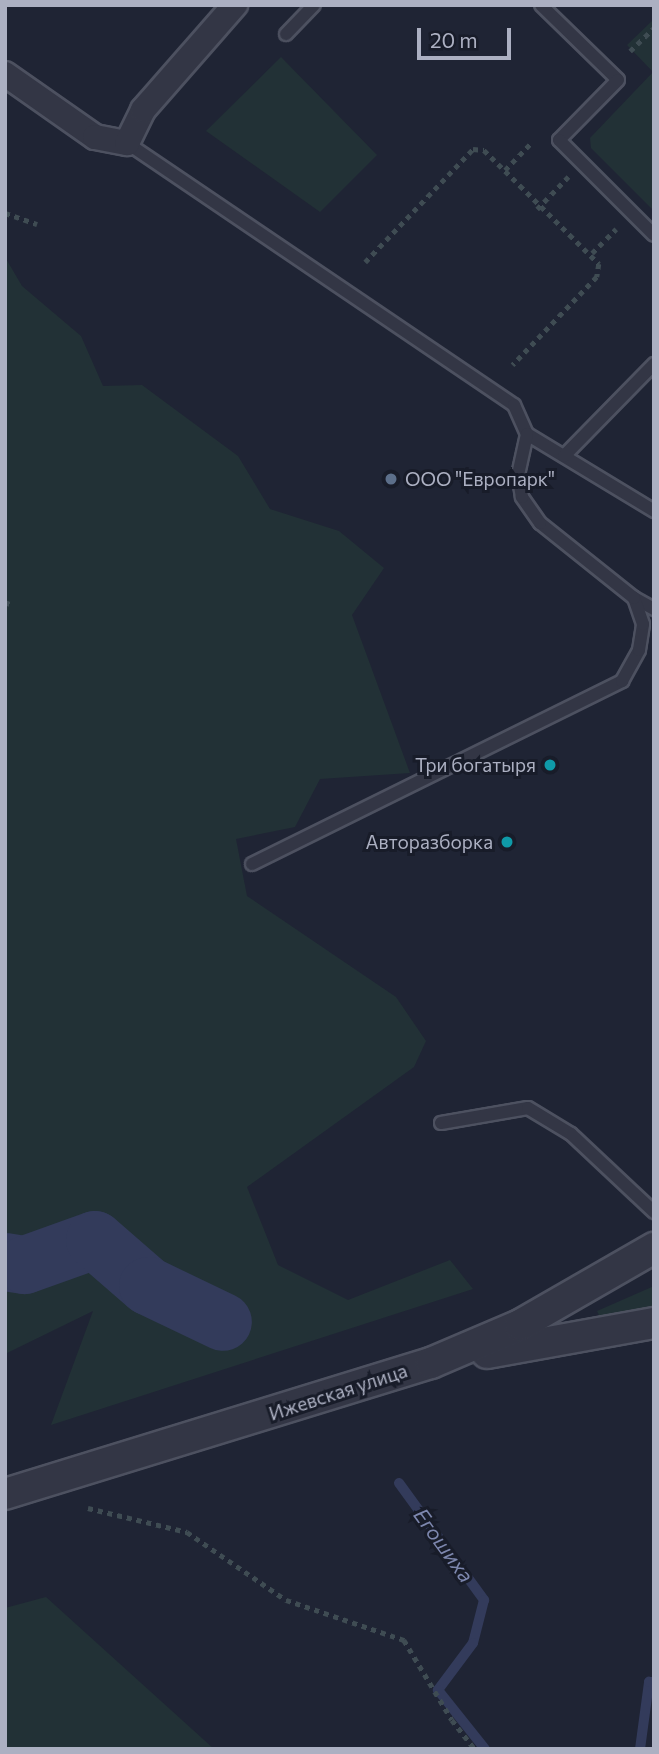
<!DOCTYPE html>
<html>
<head>
<meta charset="utf-8">
<style>
	body { margin:0 }
	#map { position:relative; width:659px; height:1754px; overflow:hidden; background:#1f2434; font-family:Commissioner,sans-serif }
	div>[style] { position:absolute }
	[style*='--x'] { left:calc(var(--x)*1px); top:calc(var(--y)*1px); width:calc(var(--w)*1px); rotate:calc(var(--a)*1deg) }
	.green>* { inset:0; background:#223136 }
	.stream>* { height:10px; margin:-5px; padding:0 5px; transform-origin:5px; border-radius:5px; background:#333b5b }
	.river>* { height:58px; margin:-29px; padding:0 29px; transform-origin:29px; border-radius:29px; background:#333b5b }
	.path>* { height:4.5px; margin-top:-2.25px; transform-origin:0; background:repeating-linear-gradient(90deg,#3f4c53 0 5px,transparent 0 10px) }
	.roads { filter:drop-shadow(2px 0 #4d5160) drop-shadow(-2px 0 #4d5160) drop-shadow(0 2px #4d5160) drop-shadow(0 -2px #4d5160) }
	.service>* { height:12px; margin:-6px; padding:0 6px; transform-origin:6px; border-radius:6px; background:#333645 }
	.minor>* { height:24px; margin:-12px; padding:0 12px; transform-origin:12px; border-radius:12px; background:#333645 }
	.tertiary>* { height:30px; margin:-15px; padding:0 15px; transform-origin:15px; border-radius:15px; background:#333645 }
	.dots>* { width:19px; height:19px; translate:-50% -50%; box-sizing:border-box; border:4px solid #181c29; border-radius:50% }
	span { translate:-50% -50%; white-space:nowrap; text-align:center; line-height:1.15; -webkit-text-stroke:6px #181c29; paint-order:stroke }
	.poi-label { font-size:19px; color:#acb0c2 }
	.left { translate:0 -50%; text-align:left }
	.right { translate:-100% -50%; text-align:right }
	.street-label { font-size:19px; color:#acb0c2 }
	.water-label { font-size:21px; color:#7d87ae; font-style:italic }
	.frame { position:absolute; inset:0; border:7px solid #acb0c2; pointer-events:none }
	.scale { position:absolute; left:417px; top:28px; width:94px; height:32px; box-sizing:border-box; border:4px solid #acb0c2; border-top:0; padding-left:9px; font-size:21px; line-height:24px; white-space:nowrap; color:#acb0c2; -webkit-text-stroke:5px #181c29; paint-order:stroke }
</style>
</head>
<body>
<div id="map">
	<div class="green">
		<i style="clip-path:polygon(654px 19px,654px 211px,591px 148px,590px 138px,653px 72px,627px 45px)"></i>
		<i style="clip-path:polygon(281px 57px,377px 155px,320px 212px,206px 131px)"></i>
		<i style="clip-path:polygon(5px 257px,22px 286px,81px 336px,103px 386px,142px 385px,238px 456px,270px 509px,339px 531px,384px 568px,352px 615px,410px 773px,320px 779px,295px 827px,236px 839px,247px 896px,396px 997px,426px 1041px,414px 1067px,247px 1187px,278px 1265px,348px 1300px,450px 1260px,473px 1289px,51px 1425px,93px 1311px,5px 1354px)"></i>
		<i style="clip-path:polygon(654px 1286px,654px 1313px,601px 1319px,597px 1311px)"></i>
		<i style="clip-path:polygon(46px 1597px,214px 1749px,5px 1749px,5px 1608px)"></i>
	</div>
	<div class="stream">
		<i style="--x:399;--y:1483;--w:145;--a:54"></i>
		<i style="--x:484;--y:1600;--w:44;--a:104.3"></i>
		<i style="--x:473;--y:1643;--w:59;--a:126.7"></i>
		<i style="--x:438;--y:1690;--w:75;--a:51.5"></i>
		<i style="--x:640;--y:1749;--w:68;--a:-82.3"></i>
		<i style="--x:649;--y:1682;--w:5;--a:0"></i>
	</div>
	<div class="river">
		<i style="--x:5;--y:1262;--w:20;--a:9"></i>
		<i style="--x:25;--y:1265;--w:74;--a:-19.7"></i>
		<i style="--x:95;--y:1240;--w:70;--a:41"></i>
		<i style="--x:148;--y:1286;--w:83;--a:25.6"></i>
	</div>
	<div class="path">
		<i style="--x:630;--y:51;--w:33;--a:-44"></i>
		<i style="--x:505;--y:170;--w:39;--a:-46"></i>
		<i style="--x:537;--y:209;--w:45;--a:-45.9"></i>
		<i style="--x:5;--y:213;--w:34;--a:19"></i>
		<i style="--x:592;--y:253;--w:34;--a:-45"></i>
		<i style="--x:365;--y:262;--w:156;--a:-46.3"></i>
		<i style="--x:473;--y:149;--w:11;--a:5"></i>
		<i style="--x:484;--y:150;--w:162;--a:44.7"></i>
		<i style="--x:599;--y:264;--w:13;--a:99"></i>
		<i style="--x:597;--y:277;--w:122;--a:133.7"></i>
		<i style="--x:5;--y:602;--w:5;--a:22"></i>
		<i style="--x:88;--y:1508;--w:102;--a:13.6"></i>
		<i style="--x:187;--y:1532;--w:120;--a:34.5"></i>
		<i style="--x:286;--y:1600;--w:125;--a:18.7"></i>
		<i style="--x:404;--y:1640;--w:93;--a:59"></i>
		<i style="--x:452;--y:1720;--w:37;--a:52"></i>
	</div>
	<div class="roads">
		<div class="service">
			<i style="--x:541;--y:5;--w:107;--a:44.2"></i>
			<i style="--x:618;--y:80;--w:84;--a:134.5"></i>
			<i style="--x:559;--y:140;--w:134;--a:45"></i>
			<i style="--x:286;--y:34;--w:40;--a:-46"></i>
			<i style="--x:127;--y:143;--w:467;--a:34.1"></i>
			<i style="--x:514;--y:405;--w:32;--a:66"></i>
			<i style="--x:527;--y:434;--w:149;--a:31.2"></i>
			<i style="--x:564;--y:456;--w:129;--a:-45.6"></i>
			<i style="--x:634;--y:598;--w:23;--a:29"></i>
			<i style="--x:252;--y:864;--w:413;--a:-26.3"></i>
			<i style="--x:622;--y:681;--w:35;--a:-61"></i>
			<i style="--x:639;--y:650;--w:26;--a:-81"></i>
			<i style="--x:643;--y:624;--w:28;--a:-109"></i>
			<i style="--x:634;--y:598;--w:120;--a:-141.4"></i>
			<i style="--x:540;--y:523;--w:32;--a:-125"></i>
			<i style="--x:522;--y:497;--w:22;--a:-100"></i>
			<i style="--x:518;--y:475;--w:42;--a:-77.6"></i>
			<i style="--x:441;--y:1123;--w:88;--a:-9.8"></i>
			<i style="--x:528;--y:1108;--w:50;--a:31.2"></i>
			<i style="--x:571;--y:1134;--w:114;--a:43.2"></i>
		</div>
		<div class="minor">
			<i style="--x:5;--y:74;--w:110;--a:35"></i>
			<i style="--x:95;--y:137;--w:33;--a:11"></i>
			<i style="--x:127;--y:143;--w:37;--a:-64"></i>
			<i style="--x:143;--y:110;--w:140;--a:-48.8"></i>
		</div>
		<div class="tertiary">
			<i style="--x:487;--y:1353;--w:170;--a:-10.2"></i>
			<i style="--x:5;--y:1494;--w:446;--a:-17.1"></i>
			<i style="--x:431;--y:1363;--w:97;--a:-23.1"></i>
			<i style="--x:520;--y:1325;--w:155;--a:-29.9"></i>
		</div>
	</div>
	<div class="dots">
		<i style="left:391px;top:479px;background:#5c6f8a"></i>
		<i style="left:550px;top:765px;background:#0f9aa8"></i>
		<i style="left:507px;top:842px;background:#0f9aa8"></i>
	</div>
	<div class="poi-label">
		<span class="left" style="left:405px;top:479px">ООО "Европарк"</span>
		<span class="right" style="left:536px;top:765px">Три богатыря</span>
		<span class="right" style="left:493px;top:842px">Авторазборка</span>
	</div>
	<div class="street-label">
		<span style="left:338px;top:1392px;rotate:-18deg">Ижевская улица</span>
	</div>
	<div class="water-label">
		<span style="left:444px;top:1545px;rotate:54deg">Егошиха</span>
	</div>
	<div class="frame"></div>
	<div class="scale">20 m</div>
</div>
</body>
</html>
